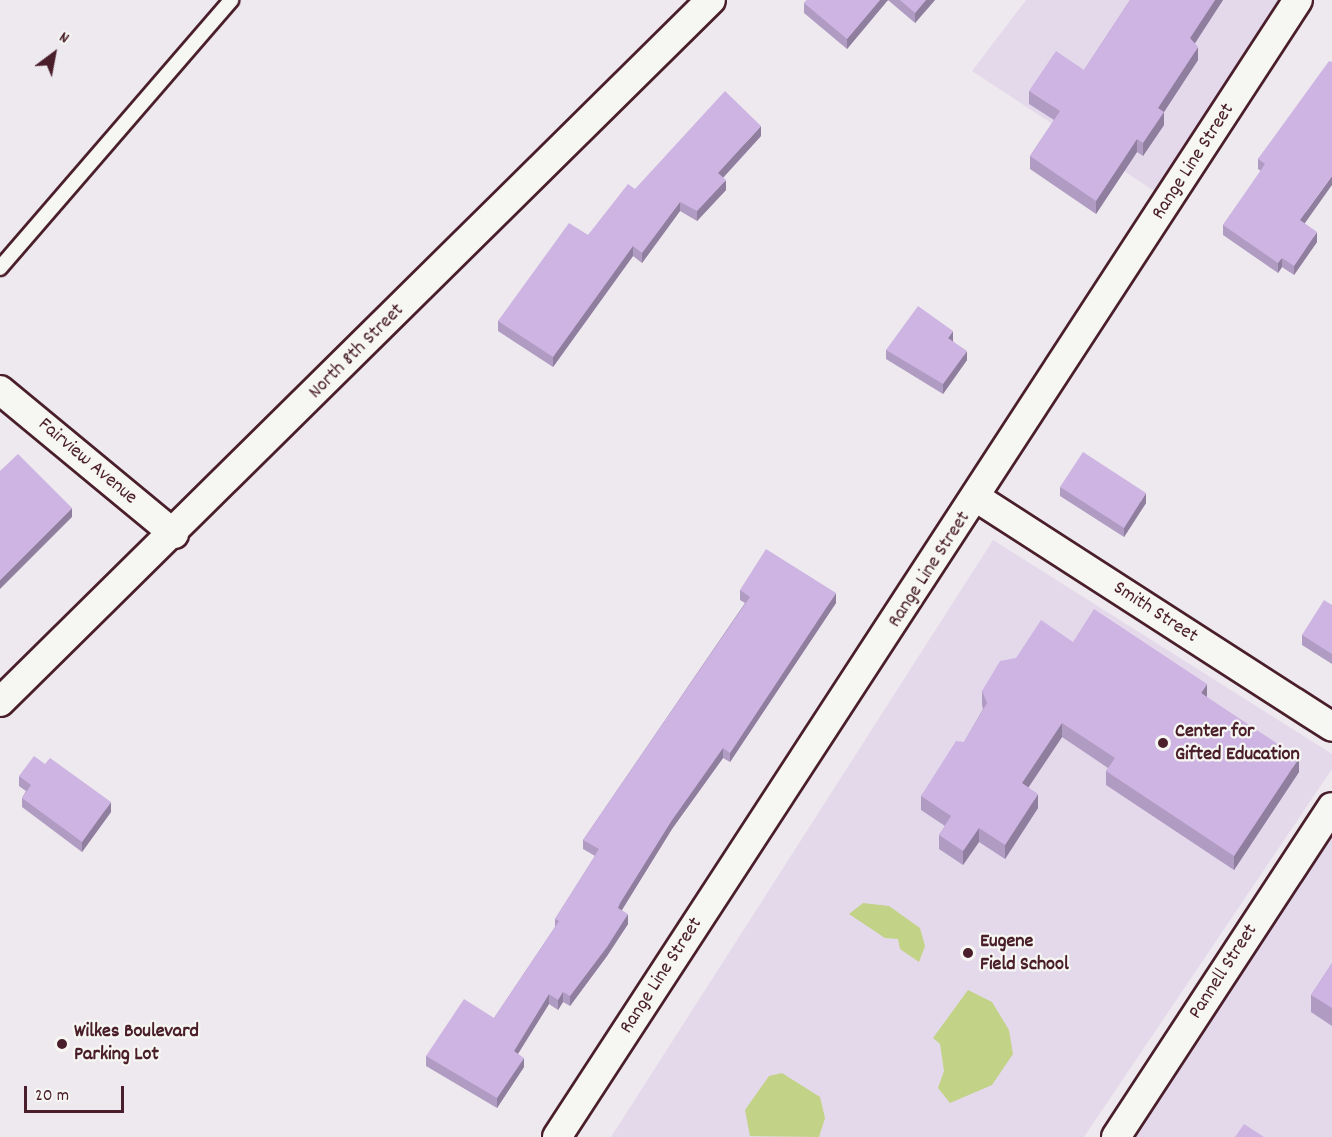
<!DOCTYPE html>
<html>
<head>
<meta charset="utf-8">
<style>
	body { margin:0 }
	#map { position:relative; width:1332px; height:1137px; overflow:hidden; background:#eee9ef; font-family:Dekko,sans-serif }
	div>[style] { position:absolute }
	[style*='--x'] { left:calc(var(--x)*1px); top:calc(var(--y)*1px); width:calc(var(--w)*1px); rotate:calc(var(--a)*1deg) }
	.built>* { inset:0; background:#e4d9eb }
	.green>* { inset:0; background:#c2d286 }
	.roads { filter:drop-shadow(2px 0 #4a1f2b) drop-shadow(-2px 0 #4a1f2b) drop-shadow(0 2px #4a1f2b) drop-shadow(0 -2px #4a1f2b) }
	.lane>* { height:14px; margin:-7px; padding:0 7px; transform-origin:7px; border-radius:7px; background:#f6f6f2 }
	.street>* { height:28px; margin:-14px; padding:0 14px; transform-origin:14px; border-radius:14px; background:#f6f6f2 }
	.wall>* { inset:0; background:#b09bc2 }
	.shaded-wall>* { inset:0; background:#907e9e }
	.building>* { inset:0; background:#cdb4e2 }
	.dots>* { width:16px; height:16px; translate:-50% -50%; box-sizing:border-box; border:3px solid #f6f6f2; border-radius:50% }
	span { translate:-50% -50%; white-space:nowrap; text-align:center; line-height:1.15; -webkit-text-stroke:4.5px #f6f6f2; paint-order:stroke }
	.street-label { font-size:20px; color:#4a1f2b }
	.poi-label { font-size:20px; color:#4a1f2b; font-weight:700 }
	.left { translate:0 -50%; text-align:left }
	.north { position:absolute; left:24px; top:24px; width:60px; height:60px; -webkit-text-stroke:4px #f6f6f2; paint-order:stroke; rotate:32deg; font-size:16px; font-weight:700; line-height:24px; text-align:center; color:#4a1f2b }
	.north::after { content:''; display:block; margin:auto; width:21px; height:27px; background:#4a1f2b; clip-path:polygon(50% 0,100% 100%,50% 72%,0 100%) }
	.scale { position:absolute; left:24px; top:1086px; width:100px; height:27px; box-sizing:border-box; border:3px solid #4a1f2b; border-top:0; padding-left:8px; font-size:18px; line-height:21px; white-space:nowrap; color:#4a1f2b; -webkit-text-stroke:4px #f6f6f2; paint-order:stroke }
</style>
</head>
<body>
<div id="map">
	<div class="built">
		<i style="clip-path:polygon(1026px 0,1304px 0,1174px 204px,972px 71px)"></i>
		<i style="clip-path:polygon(993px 540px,1332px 754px,1332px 769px,1084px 1137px,611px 1137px)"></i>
		<i style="clip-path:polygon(1332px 825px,1332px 1137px,1123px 1137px)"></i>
	</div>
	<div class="green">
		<i style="clip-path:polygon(863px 903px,889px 906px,920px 928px,925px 946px,919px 962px,900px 949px,898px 939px,885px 938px,849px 914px)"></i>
		<i style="clip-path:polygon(968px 990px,992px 1002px,1009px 1030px,1013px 1054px,992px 1085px,950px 1103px,938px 1088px,944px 1071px,940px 1044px,933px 1038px)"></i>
		<i style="clip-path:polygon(782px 1073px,820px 1097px,825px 1118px,819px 1137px,750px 1136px,745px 1110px,769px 1076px)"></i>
	</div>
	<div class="roads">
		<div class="lane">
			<i style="--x:0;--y:268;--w:354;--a:-49.2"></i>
		</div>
		<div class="street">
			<i style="--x:0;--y:390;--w:226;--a:39.6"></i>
			<i style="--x:977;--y:498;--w:422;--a:32.8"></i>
			<i style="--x:0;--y:702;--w:999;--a:-44.64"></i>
			<i style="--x:557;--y:1137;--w:1357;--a:-56.91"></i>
			<i style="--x:1116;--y:1137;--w:394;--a:-56.8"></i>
		</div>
	</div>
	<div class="wall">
		<i style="clip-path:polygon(807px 0,888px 0,847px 49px,804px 13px,804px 3px)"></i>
		<i style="clip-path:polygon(888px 0,935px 0,915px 23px)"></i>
		<i style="clip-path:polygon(1130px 0,1223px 0,1194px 44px,1198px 60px,1164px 112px,1164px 125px,1143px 156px,1137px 152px,1096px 214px,1030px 169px,1030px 156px,1054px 120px,1029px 104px,1029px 91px,1084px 70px)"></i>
		<i style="clip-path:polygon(1332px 62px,1304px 223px,1317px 242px,1294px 275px,1282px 267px,1278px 273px,1223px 235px,1223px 225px,1261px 171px,1258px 169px,1258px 159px)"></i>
		<i style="clip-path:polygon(761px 136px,723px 178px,726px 190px,697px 221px,680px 211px,642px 263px,633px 256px,553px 367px,498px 331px,498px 321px,588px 235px,635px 189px)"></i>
		<i style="clip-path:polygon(953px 341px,967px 360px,943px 394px,886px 359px,886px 350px)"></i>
		<i style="clip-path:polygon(1060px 487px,1146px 503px,1124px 537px,1060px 496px)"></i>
		<i style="clip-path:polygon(740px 590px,836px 603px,730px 762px,723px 758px,672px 829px,622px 910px,628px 924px,607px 956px,570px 1006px,563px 1002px,558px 1010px,549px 1004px,518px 1054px,524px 1067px,497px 1108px,426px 1066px,426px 1056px,494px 1018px,555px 927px,555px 919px,595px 856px,583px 849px,583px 840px,745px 603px,740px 600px)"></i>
		<i style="clip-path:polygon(1332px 605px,1332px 664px,1302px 645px,1302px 635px)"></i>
		<i style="clip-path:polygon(1073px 642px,1207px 697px,1299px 772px,1234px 870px,1106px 785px,1106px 771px,1108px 768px,1062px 737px,1028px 788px,1038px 808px,1005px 859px,979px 842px,963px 865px,939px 849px,939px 835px,945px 826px,921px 810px,921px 796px,964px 742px,983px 709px,982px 705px,982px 691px,1016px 658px)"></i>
		<i style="clip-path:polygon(19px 776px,111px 812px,82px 852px,22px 807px,22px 798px,26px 791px,19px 786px)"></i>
		<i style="clip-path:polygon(1332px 963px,1332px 1026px,1311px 1012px,1311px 995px)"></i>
	</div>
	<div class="shaded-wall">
		<i style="clip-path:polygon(880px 0,888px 0,847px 49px,847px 39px)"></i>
		<i style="clip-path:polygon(926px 0,935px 0,915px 23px,915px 13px)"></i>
		<i style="clip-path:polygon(1215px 0,1223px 0,1190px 51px,1190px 38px)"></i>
		<i style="clip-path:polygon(1198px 47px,1198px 60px,1164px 112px,1164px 125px,1143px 156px,1143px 143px,1158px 108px)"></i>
		<i style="clip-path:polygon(761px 126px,761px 136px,718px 183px,718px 173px)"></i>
		<i style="clip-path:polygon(1137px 139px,1137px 152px,1096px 214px,1096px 201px)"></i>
		<i style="clip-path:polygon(1332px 176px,1332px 185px,1300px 230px,1300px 220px)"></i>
		<i style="clip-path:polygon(726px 180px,726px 190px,697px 221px,697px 211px)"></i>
		<i style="clip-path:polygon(680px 202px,680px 211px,642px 263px,642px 253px)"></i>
		<i style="clip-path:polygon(1317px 232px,1317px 242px,1294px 275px,1294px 266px)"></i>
		<i style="clip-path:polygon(633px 246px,633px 256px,553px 367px,553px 357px)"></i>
		<i style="clip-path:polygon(1282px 258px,1282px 267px,1278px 273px,1278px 263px)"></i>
		<i style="clip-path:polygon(953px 331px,953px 341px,948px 347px,948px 338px)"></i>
		<i style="clip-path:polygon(967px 351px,967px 360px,943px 394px,943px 384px)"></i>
		<i style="clip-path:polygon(1146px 493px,1146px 503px,1124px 537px,1124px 528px)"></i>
		<i style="clip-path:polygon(72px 508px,72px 517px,0 589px,0 580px)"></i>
		<i style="clip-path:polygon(836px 593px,836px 603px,730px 762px,730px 753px)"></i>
		<i style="clip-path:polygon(1207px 684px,1207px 698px,1201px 693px)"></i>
		<i style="clip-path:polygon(1062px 723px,1062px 737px,1022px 797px,1022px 783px)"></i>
		<i style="clip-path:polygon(723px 748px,723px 758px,672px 829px,620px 913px,618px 908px,620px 903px,672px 820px)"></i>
		<i style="clip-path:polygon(1299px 758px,1299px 772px,1234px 870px,1234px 856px)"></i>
		<i style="clip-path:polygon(1038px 794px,1038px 808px,1005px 859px,1005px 845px)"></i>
		<i style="clip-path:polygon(111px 802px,111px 812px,82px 852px,82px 842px)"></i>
		<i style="clip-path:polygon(979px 828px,979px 842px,963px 865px,963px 851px)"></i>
		<i style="clip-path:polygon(628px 914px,628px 924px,607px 956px,570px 1006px,570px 996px)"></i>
		<i style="clip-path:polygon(563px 992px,563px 1002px,558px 1010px,558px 1000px)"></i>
		<i style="clip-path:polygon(549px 994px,549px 1004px,514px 1060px,514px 1051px)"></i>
		<i style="clip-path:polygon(524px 1058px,524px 1067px,497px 1108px,497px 1098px)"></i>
	</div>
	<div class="building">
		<i style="clip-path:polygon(807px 0,880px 0,847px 39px,804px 3px)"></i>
		<i style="clip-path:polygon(900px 0,926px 0,915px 13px)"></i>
		<i style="clip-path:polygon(1130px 0,1215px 0,1190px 38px,1198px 47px,1158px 108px,1164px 112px,1143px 143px,1137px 139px,1096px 201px,1030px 156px,1060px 111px,1029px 91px,1056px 51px,1084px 70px)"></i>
		<i style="clip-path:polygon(1329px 61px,1332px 62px,1332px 176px,1300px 220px,1317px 232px,1294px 266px,1282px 258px,1278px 263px,1223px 225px,1265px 164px,1258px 159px)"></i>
		<i style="clip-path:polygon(725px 91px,761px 126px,718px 173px,726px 180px,697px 211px,680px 202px,642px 253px,633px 246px,553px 357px,498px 321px,569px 223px,588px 235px,628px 184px,635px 189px)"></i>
		<i style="clip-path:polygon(918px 306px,953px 331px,948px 338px,967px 351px,943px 384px,886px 350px)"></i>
		<i style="clip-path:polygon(1083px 452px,1146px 493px,1124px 528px,1060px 487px)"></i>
		<i style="clip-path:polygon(18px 454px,72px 508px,0 580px,0 471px)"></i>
		<i style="clip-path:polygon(766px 549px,836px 593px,730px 753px,723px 748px,672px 820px,620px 903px,618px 908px,628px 914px,607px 947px,570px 996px,563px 992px,558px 1000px,549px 994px,514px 1051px,524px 1058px,497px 1098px,426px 1056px,464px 999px,494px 1018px,559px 921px,555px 919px,599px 849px,583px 840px,750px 597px,740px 590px)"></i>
		<i style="clip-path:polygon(1324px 600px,1332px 605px,1332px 654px,1302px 635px)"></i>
		<i style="clip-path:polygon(1094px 609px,1207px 684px,1201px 693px,1299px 758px,1234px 856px,1106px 771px,1115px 758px,1062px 723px,1022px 783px,1038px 794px,1005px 845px,979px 828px,963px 851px,939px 835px,951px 816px,921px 796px,956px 741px,964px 742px,987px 703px,982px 691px,1000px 661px,1016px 658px,1041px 620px,1073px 642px)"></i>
		<i style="clip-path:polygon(34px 756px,45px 764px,50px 758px,111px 802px,82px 842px,22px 798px,31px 785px,19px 776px)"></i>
		<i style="clip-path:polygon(1332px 963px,1332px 1008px,1311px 995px)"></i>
		<i style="clip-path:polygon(1244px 1124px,1264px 1137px,1235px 1137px)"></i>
	</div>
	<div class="dots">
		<i style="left:1163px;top:743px;background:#4a1f2b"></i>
		<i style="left:968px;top:953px;background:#4a1f2b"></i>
		<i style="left:62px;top:1044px;background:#4a1f2b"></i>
	</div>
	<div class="street-label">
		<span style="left:1194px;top:162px;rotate:-57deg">Range Line Street</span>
		<span style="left:357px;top:352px;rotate:-45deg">North 8th Street</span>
		<span style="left:87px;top:462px;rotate:40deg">Fairview Avenue</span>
		<span style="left:930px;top:570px;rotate:-57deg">Range Line Street</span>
		<span style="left:1155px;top:613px;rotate:33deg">Smith Street</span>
		<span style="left:1224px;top:972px;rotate:-57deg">Pannell Street</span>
		<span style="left:662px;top:976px;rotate:-57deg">Range Line Street</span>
	</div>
	<div class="poi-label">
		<span class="left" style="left:1175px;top:744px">Center for<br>Gifted Education</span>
		<span class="left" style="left:980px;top:954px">Eugene<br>Field School</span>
		<span class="left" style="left:74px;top:1044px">Wilkes Boulevard<br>Parking Lot</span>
	</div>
	<div class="north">N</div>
	<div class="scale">20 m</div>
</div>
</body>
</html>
